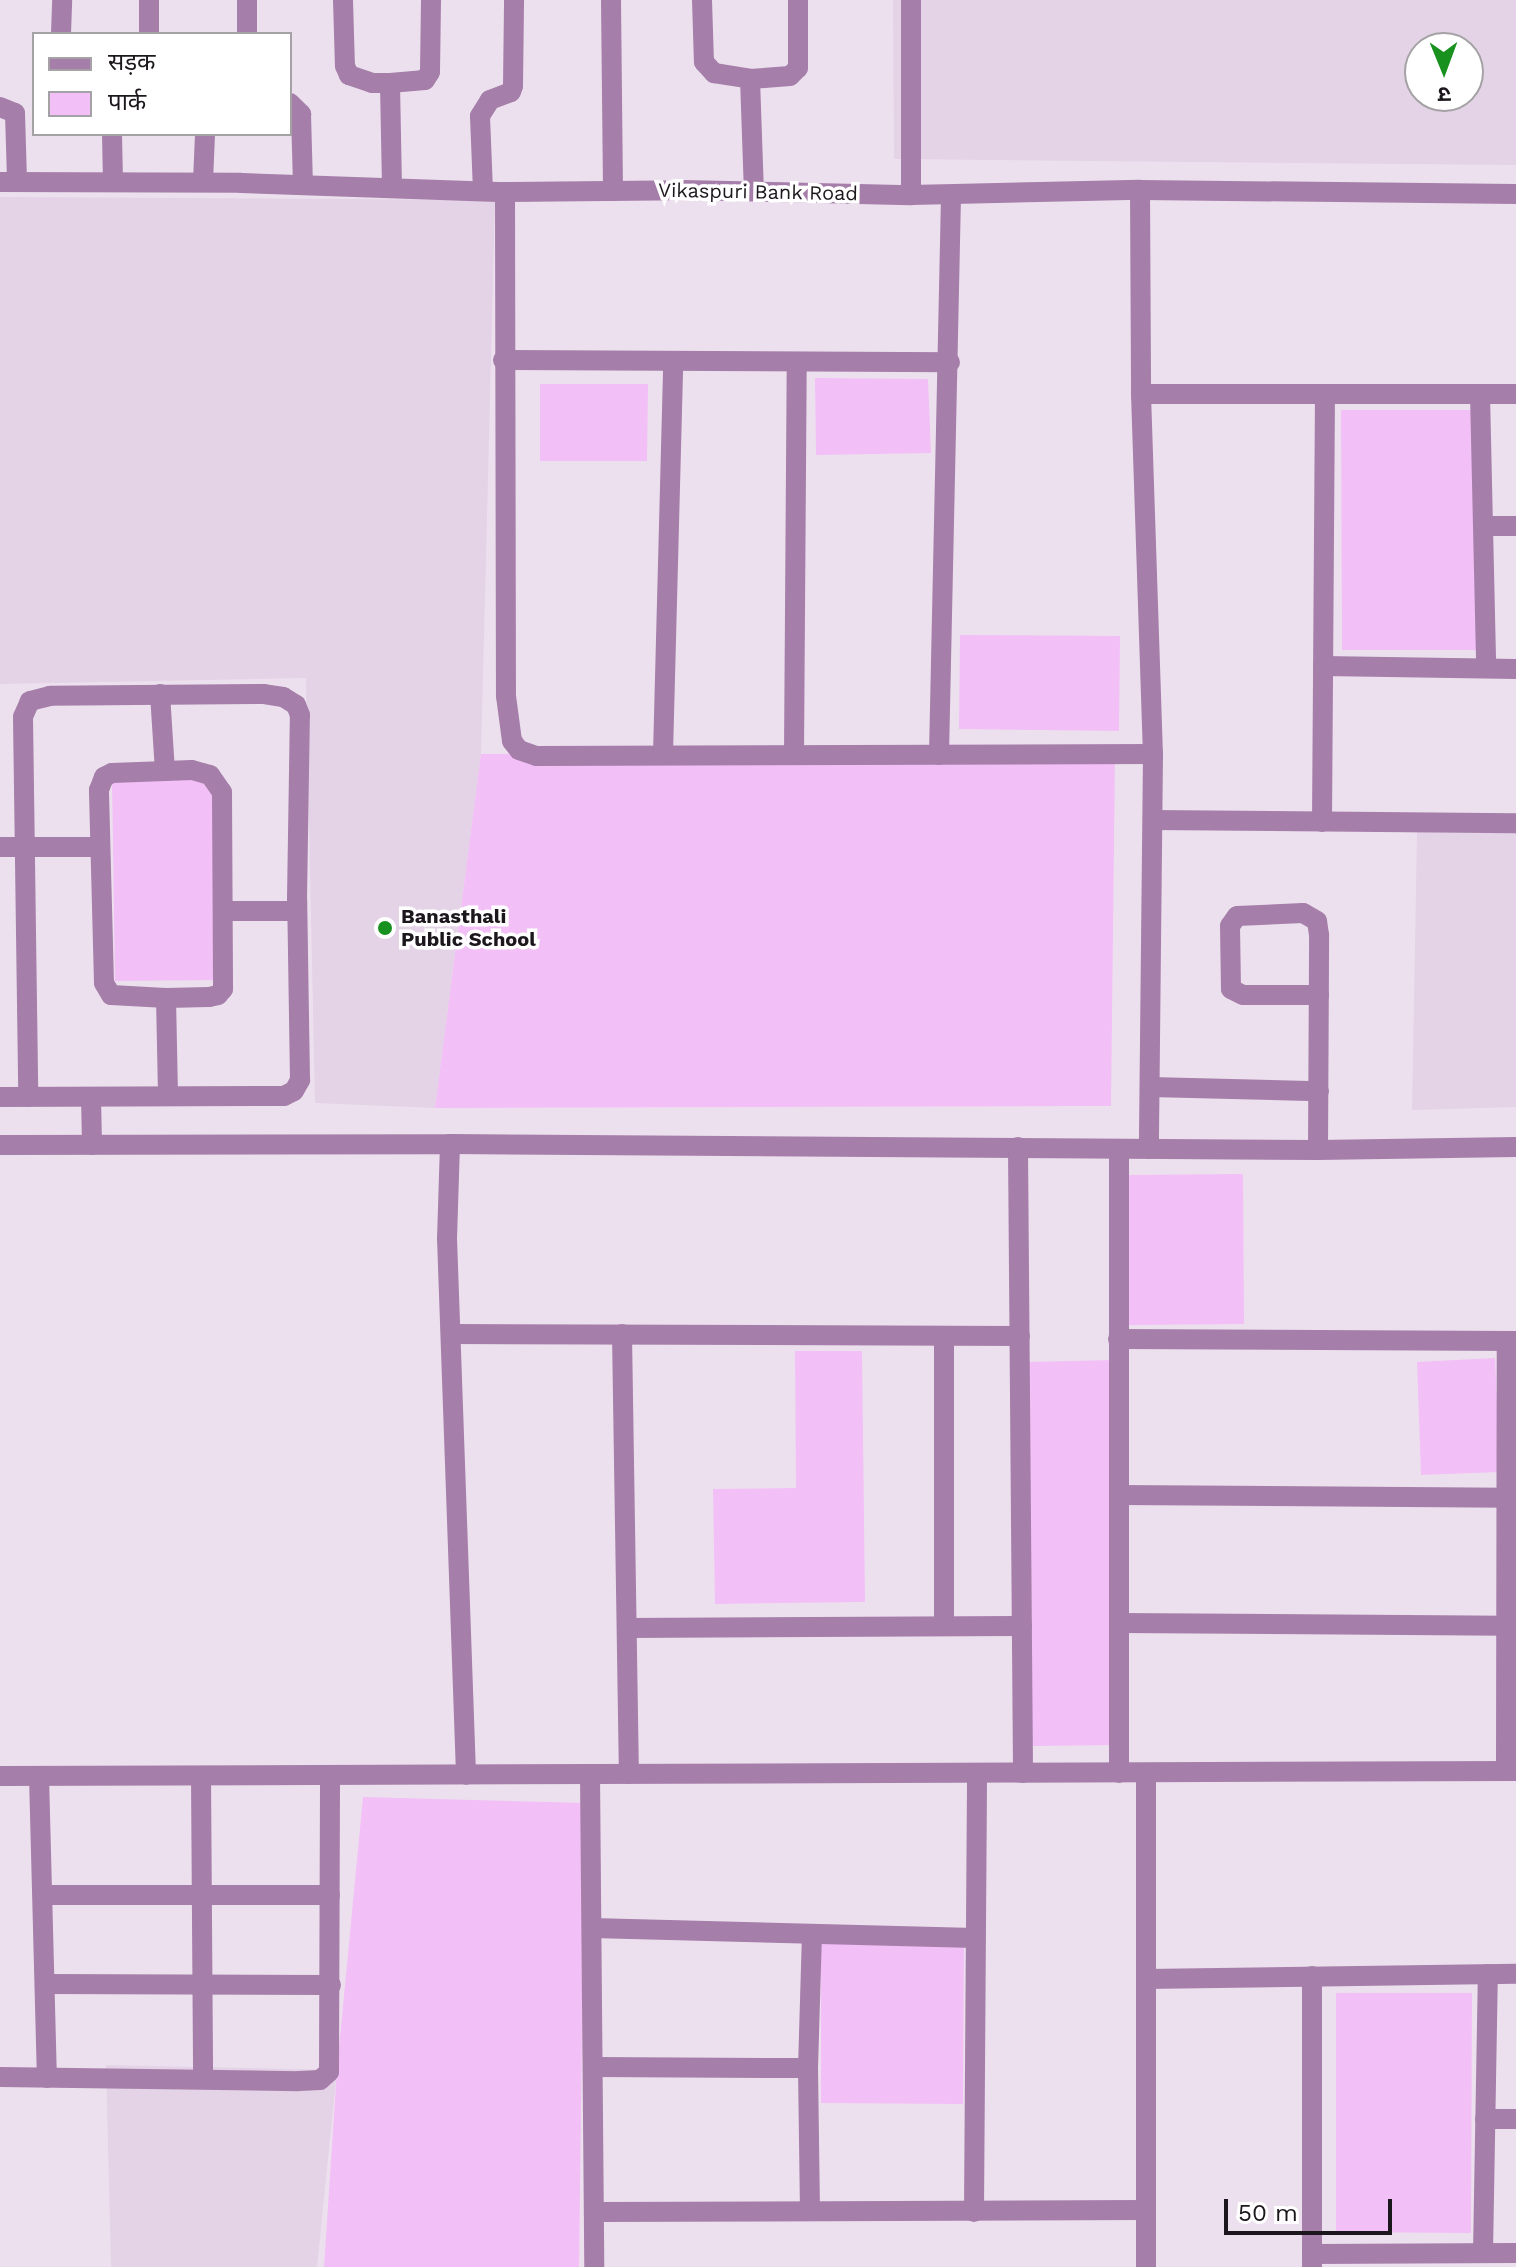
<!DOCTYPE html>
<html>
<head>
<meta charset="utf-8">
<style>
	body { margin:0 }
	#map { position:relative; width:1516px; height:2267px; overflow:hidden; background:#ede0ee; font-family:"Work Sans","Noto Sans Devanagari",sans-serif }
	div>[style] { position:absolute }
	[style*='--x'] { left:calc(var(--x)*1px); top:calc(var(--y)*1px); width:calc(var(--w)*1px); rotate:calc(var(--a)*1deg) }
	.built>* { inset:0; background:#e4d2e6 }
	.green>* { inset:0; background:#f2bff7 }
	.minor>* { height:20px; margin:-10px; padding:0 10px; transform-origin:10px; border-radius:10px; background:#a57ea9 }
	.dots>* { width:22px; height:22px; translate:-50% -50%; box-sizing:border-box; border:4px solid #fff; border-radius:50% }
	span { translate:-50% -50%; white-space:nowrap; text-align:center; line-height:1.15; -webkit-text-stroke:7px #fff; paint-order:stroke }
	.street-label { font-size:20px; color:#1c171c }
	.poi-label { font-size:20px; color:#1c171c; font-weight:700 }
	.left { translate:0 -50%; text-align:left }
	.legend { position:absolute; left:32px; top:32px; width:260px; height:104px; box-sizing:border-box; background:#fff; border:2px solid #a4a2a4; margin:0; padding:10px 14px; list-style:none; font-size:24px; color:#1c171c }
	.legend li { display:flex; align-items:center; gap:16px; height:40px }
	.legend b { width:40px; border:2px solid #a4a2a4 }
	.north { position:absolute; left:1404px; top:32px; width:80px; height:80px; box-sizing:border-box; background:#fff; border:2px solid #a4a2a4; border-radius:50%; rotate:179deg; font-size:22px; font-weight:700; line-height:32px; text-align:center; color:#1c171c }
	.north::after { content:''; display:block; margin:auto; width:28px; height:36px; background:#18911f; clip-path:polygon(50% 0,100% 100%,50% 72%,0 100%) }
	.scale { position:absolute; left:1224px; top:2199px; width:168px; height:36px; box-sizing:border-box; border:4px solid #1c171c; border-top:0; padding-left:10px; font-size:24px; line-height:28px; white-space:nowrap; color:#1c171c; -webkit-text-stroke:6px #fff; paint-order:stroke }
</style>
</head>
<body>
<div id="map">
	<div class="built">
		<i style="clip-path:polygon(evenodd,893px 0,1516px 0,1516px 165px,894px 159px,893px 0,1420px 48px,1468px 48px,1468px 96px,1420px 96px,1420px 48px)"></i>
		<i style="clip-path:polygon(0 197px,495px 200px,481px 754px,435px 1108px,315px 1103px,306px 678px,0 684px)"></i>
		<i style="clip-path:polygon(1417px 832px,1516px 833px,1516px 1107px,1412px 1110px)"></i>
		<i style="clip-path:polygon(106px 2065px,337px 2070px,317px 2267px,111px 2267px)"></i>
	</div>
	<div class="green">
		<i style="clip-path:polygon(815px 378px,928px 379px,931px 453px,816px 455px)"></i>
		<i style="clip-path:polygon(540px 384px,648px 384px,647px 461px,540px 461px)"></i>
		<i style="clip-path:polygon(1341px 410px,1476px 410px,1477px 650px,1342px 650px)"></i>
		<i style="clip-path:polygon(960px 635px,1120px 636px,1119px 731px,959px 729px)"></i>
		<i style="clip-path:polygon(481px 754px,1115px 755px,1111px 1106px,435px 1108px)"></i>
		<i style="clip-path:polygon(217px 779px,221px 980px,115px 981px,112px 780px)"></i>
		<i style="clip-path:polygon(1243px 1174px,1244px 1324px,1129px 1325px,1128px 1175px)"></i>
		<i style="clip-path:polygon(795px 1351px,862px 1351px,865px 1602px,715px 1604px,713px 1489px,796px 1488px)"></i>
		<i style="clip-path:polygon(1495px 1358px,1500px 1472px,1421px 1475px,1417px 1362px)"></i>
		<i style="clip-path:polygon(1116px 1360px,1121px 1745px,1031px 1746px,1026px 1362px)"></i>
		<i style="clip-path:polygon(363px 1797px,585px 1803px,579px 2267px,324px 2267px,337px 2069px)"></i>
		<i style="clip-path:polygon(821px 1937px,964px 1938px,963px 2104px,821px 2103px)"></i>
		<i style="clip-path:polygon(1336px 1993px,1472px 1993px,1471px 2233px,1336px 2232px)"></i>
	</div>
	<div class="minor">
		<i style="--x:149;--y:0;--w:34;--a:90"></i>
		<i style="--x:247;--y:0;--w:34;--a:90"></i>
		<i style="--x:343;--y:0;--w:66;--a:88.3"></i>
		<i style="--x:345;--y:66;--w:10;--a:66"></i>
		<i style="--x:349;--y:75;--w:24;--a:19"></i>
		<i style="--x:372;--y:83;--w:18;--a:0"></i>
		<i style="--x:611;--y:0;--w:191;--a:89.4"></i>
		<i style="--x:702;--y:0;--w:62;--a:88.2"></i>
		<i style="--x:704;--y:62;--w:15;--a:48"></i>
		<i style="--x:714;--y:73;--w:36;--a:9"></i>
		<i style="--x:750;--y:79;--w:40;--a:-4.3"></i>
		<i style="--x:790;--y:76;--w:11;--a:-45"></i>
		<i style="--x:798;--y:68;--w:68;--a:-90"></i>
		<i style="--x:61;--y:34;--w:34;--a:-88"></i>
		<i style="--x:750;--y:79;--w:112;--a:88"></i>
		<i style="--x:290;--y:103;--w:16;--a:45"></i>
		<i style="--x:301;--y:114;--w:71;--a:88.4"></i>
		<i style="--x:0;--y:107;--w:16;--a:22"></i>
		<i style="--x:15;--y:113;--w:69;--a:88.3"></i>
		<i style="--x:112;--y:134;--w:48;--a:88.8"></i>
		<i style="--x:0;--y:182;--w:241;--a:0.2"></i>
		<i style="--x:241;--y:183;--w:264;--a:2"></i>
		<i style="--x:505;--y:192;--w:177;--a:-0.6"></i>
		<i style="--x:682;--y:190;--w:229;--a:1.3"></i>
		<i style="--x:911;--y:195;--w:229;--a:-1.3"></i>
		<i style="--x:1140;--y:190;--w:376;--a:0.6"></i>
		<i style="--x:203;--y:182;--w:48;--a:-87.6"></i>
		<i style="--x:392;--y:188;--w:105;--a:-91.1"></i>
		<i style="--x:390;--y:83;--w:35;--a:-5"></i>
		<i style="--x:425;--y:80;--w:9;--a:-58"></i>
		<i style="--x:430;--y:72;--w:72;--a:-89.2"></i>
		<i style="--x:1140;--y:190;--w:204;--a:89.7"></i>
		<i style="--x:1141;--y:394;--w:360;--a:88.1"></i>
		<i style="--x:1153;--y:754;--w:395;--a:90.6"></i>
		<i style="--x:483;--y:191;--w:75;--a:-92.3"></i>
		<i style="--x:480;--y:116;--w:19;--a:-58"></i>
		<i style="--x:490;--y:100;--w:22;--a:-21"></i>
		<i style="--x:511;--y:92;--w:6;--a:-72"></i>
		<i style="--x:513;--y:86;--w:86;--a:-89.3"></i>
		<i style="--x:505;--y:192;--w:504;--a:89.89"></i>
		<i style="--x:506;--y:696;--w:45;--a:82.4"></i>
		<i style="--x:512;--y:741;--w:11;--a:52"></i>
		<i style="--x:519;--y:750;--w:18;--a:19"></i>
		<i style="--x:536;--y:756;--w:617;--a:-0.19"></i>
		<i style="--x:911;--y:195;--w:195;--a:-90"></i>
		<i style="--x:503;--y:360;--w:447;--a:0.3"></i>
		<i style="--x:1141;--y:394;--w:375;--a:0"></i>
		<i style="--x:1480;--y:394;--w:274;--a:88.7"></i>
		<i style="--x:1483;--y:526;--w:33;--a:0"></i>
		<i style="--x:1323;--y:666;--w:193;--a:0.9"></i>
		<i style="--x:160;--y:694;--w:77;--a:86.3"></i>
		<i style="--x:663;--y:754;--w:392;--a:-88.5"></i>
		<i style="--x:794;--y:754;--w:392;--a:-89.6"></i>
		<i style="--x:939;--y:755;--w:560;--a:-88.77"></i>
		<i style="--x:1153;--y:820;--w:363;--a:0.5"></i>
		<i style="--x:1322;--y:822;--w:428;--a:-89.6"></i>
		<i style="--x:0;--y:847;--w:100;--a:0"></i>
		<i style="--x:224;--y:911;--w:73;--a:0"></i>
		<i style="--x:166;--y:998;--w:55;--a:-176.9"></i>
		<i style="--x:111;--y:995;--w:14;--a:-120"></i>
		<i style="--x:104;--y:983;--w:193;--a:-91.5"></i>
		<i style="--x:99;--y:790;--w:14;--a:-69"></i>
		<i style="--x:104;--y:777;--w:9;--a:-27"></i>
		<i style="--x:112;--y:773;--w:80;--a:-2.1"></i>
		<i style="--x:192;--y:770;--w:19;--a:16"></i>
		<i style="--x:210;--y:775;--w:21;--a:55"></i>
		<i style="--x:222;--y:792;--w:197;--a:89.7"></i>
		<i style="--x:223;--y:989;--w:8;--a:130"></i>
		<i style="--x:218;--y:995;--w:9;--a:167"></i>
		<i style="--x:209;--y:997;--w:43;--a:178.7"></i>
		<i style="--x:166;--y:998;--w:98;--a:88.8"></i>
		<i style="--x:1150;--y:1087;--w:169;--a:1.4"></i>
		<i style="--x:0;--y:1097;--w:284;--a:-0.2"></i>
		<i style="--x:284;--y:1096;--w:11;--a:-27"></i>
		<i style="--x:294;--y:1091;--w:13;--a:-61"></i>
		<i style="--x:300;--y:1080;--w:181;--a:-90.9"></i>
		<i style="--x:297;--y:899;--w:184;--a:-89.1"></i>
		<i style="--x:300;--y:715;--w:11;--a:-112"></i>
		<i style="--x:296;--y:705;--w:15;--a:-148"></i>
		<i style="--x:283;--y:697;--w:19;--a:-171"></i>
		<i style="--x:264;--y:694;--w:214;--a:179.5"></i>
		<i style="--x:50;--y:696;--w:21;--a:166"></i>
		<i style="--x:30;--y:701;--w:17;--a:114"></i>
		<i style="--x:23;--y:717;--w:380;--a:89.2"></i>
		<i style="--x:91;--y:1097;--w:48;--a:88.8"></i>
		<i style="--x:450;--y:1144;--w:94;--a:91.8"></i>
		<i style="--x:447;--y:1238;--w:537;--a:87.97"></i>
		<i style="--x:0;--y:1145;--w:450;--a:-0.1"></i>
		<i style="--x:450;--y:1144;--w:868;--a:0.4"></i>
		<i style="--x:1318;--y:1150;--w:198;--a:-0.9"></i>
		<i style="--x:1018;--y:1147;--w:626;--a:89.54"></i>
		<i style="--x:1119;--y:1149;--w:624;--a:90"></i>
		<i style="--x:1318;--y:1150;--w:215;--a:-89.7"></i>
		<i style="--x:1319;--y:935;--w:14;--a:-98"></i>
		<i style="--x:1317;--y:921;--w:16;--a:-150"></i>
		<i style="--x:1303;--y:913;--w:66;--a:177.4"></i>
		<i style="--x:1237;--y:916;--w:12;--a:125"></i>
		<i style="--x:1230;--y:926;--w:63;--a:89.1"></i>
		<i style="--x:1231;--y:989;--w:13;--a:27"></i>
		<i style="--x:1243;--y:995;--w:76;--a:0"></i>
		<i style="--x:451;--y:1334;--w:569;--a:0.2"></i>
		<i style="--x:622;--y:1334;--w:440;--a:89.1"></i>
		<i style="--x:1118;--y:1339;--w:398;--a:0.3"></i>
		<i style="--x:1119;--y:1495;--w:388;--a:0.4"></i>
		<i style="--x:1119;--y:1623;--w:387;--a:0.4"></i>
		<i style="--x:944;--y:1626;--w:290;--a:-90"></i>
		<i style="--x:627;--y:1628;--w:395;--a:-0.3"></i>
		<i style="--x:1506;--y:1771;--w:430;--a:-89.9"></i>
		<i style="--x:590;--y:1774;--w:493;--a:89.5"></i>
		<i style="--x:0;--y:1776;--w:1516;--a:-0.19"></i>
		<i style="--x:39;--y:1776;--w:302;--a:88.5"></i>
		<i style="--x:201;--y:1776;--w:302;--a:89.6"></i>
		<i style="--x:43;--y:1895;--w:287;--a:0"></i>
		<i style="--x:592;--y:1928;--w:383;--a:1.5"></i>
		<i style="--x:1312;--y:1976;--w:291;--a:90"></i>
		<i style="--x:1146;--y:1979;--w:370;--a:-0.8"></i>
		<i style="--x:45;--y:1984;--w:286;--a:0.2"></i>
		<i style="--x:594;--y:2067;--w:214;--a:0.3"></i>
		<i style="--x:0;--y:2077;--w:299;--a:0.8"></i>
		<i style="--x:299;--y:2081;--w:21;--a:-3"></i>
		<i style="--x:320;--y:2080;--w:12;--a:-42"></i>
		<i style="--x:329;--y:2072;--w:297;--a:-89.8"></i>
		<i style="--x:1485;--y:2119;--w:31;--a:0"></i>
		<i style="--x:810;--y:2211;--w:143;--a:-90.8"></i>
		<i style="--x:808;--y:2068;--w:134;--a:-88.3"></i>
		<i style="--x:596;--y:2212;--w:550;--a:-0.21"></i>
		<i style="--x:974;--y:2212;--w:439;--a:-89.6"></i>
		<i style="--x:1483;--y:2253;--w:279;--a:-89"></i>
		<i style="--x:1312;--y:2254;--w:204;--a:-0.3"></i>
		<i style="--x:1146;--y:2267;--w:494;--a:-90"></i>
	</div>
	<div class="dots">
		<i style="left:385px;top:928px;background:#18911f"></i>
	</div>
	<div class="street-label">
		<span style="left:758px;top:192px;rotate:1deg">Vikaspuri Bank Road</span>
	</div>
	<div class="poi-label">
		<span class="left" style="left:401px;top:928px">Banasthali<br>Public School</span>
	</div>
	<ul class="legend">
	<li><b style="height:10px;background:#a57ea9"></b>सड़क</li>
	<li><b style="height:22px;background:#f2bff7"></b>पार्क</li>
	</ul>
	<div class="north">उ</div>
	<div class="scale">50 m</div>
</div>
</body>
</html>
